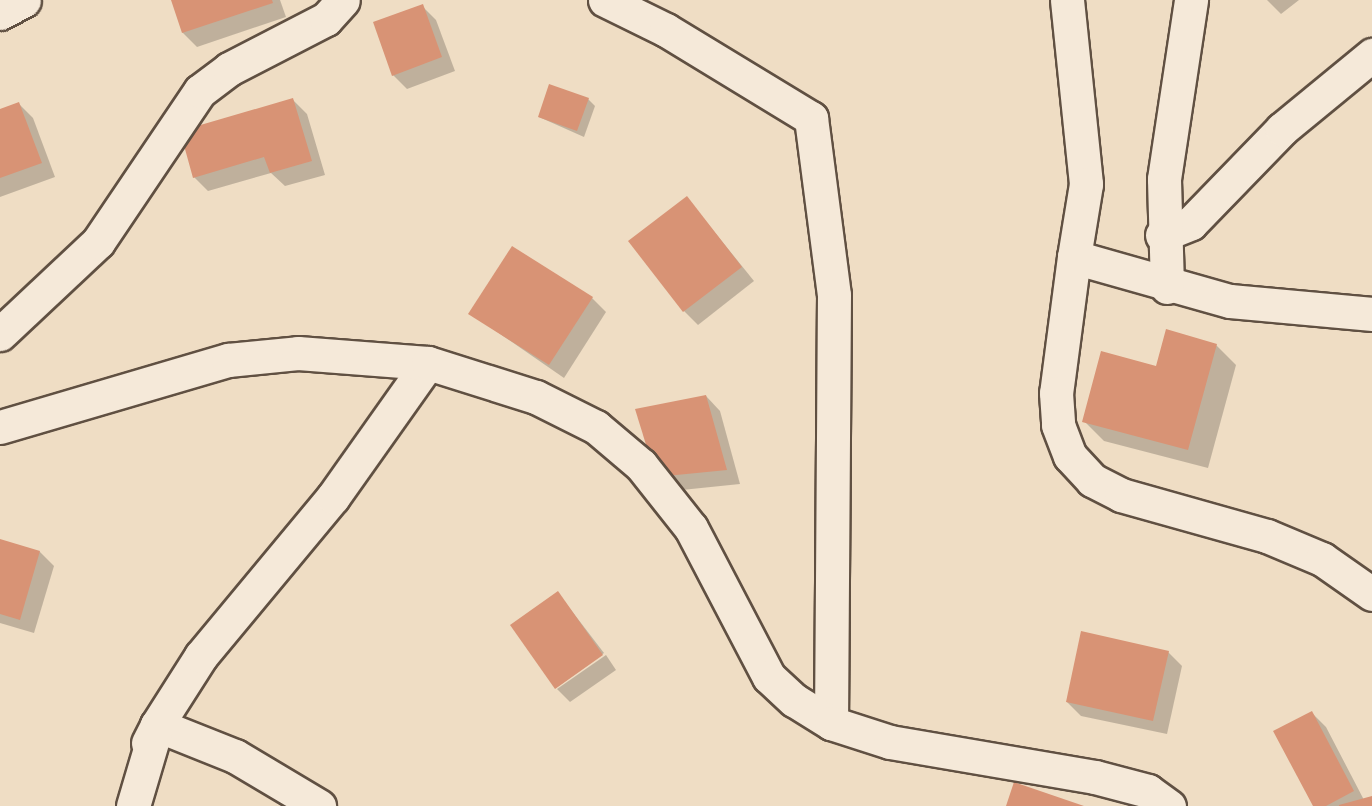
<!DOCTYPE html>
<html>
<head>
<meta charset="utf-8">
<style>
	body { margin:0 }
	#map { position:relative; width:1372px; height:806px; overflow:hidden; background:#efddc4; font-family:"IM FELL French Canon",serif }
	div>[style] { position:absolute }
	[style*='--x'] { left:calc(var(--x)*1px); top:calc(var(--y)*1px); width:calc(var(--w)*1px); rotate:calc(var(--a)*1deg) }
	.shadow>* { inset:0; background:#0003 }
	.building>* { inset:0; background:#d89375 }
	.roads { filter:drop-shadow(2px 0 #605042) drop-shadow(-2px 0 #605042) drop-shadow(0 2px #605042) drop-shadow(0 -2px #605042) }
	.street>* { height:33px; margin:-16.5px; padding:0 16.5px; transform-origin:16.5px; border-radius:16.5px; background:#f5e9d9 }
	.secondary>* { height:33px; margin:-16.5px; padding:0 16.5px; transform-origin:16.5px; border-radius:16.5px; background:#f5e9d9 }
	span { translate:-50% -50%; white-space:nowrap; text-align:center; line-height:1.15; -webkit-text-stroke:5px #f5e9d9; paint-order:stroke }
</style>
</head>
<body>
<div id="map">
	<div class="shadow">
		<i style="clip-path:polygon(172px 0,280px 0,286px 17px,197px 47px,183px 33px)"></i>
		<i style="clip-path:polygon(1267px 0,1299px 0,1281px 14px)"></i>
		<i style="clip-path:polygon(422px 6px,436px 20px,455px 71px,407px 89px,393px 75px)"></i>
		<i style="clip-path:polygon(588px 99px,595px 106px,584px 137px,539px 117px)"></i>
		<i style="clip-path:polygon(293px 100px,307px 114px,325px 175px,285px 186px,271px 173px,208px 191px,194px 177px)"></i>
		<i style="clip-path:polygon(19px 104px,33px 118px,55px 177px,0 197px,0 111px)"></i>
		<i style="clip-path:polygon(687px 198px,754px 281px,698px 325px,684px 311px)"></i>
		<i style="clip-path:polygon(592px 298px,606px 312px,564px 378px,470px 313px)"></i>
		<i style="clip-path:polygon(1216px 345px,1236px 365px,1208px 468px,1104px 441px,1084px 421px,1157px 367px)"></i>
		<i style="clip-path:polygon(706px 396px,720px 411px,740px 484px,672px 491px,658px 476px)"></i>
		<i style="clip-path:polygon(0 541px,40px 552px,54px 566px,34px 633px,0 623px)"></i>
		<i style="clip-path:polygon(558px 593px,604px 653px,556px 688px,512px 626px)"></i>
		<i style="clip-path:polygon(1168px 652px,1182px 666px,1167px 734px,1081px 716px,1067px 702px)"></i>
		<i style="clip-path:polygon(606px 655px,616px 670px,570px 702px,557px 689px)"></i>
		<i style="clip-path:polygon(1312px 713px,1326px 727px,1364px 800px,1372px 797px,1372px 806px,1315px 806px)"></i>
	</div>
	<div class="building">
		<i style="clip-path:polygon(171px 0,272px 0,273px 3px,182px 33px)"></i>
		<i style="clip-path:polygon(423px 4px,442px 57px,392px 76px,373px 22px)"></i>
		<i style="clip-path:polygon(549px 84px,589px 98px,577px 131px,538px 117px)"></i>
		<i style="clip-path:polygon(293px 98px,312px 161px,270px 173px,264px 157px,193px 178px,180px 131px)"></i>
		<i style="clip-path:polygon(19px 102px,42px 163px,0 178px,0 109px)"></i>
		<i style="clip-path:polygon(687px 196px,742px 267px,683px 312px,628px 241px)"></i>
		<i style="clip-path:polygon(512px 246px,593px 297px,549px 365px,468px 314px)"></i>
		<i style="clip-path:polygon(1166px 329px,1217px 344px,1188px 450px,1082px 422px,1101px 351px,1156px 366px)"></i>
		<i style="clip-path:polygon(706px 395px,727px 470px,656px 477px,635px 409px)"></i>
		<i style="clip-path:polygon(0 539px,40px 551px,20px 620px,0 614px)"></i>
		<i style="clip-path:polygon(558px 591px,603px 655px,555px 689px,510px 625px)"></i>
		<i style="clip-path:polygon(1081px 631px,1169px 651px,1153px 721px,1066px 702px)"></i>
		<i style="clip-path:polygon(1312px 711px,1354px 791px,1326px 806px,1313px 806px,1273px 731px)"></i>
		<i style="clip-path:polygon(1014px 782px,1084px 806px,1006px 806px)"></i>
		<i style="clip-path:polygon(1372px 796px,1372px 806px,1339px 806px,1339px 805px)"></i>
	</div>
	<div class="roads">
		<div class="street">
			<i style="--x:605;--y:0;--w:68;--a:26.2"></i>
			<i style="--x:666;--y:30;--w:170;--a:31.3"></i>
			<i style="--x:811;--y:118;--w:178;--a:82.6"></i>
			<i style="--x:834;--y:295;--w:428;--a:90.4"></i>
			<i style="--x:1067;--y:0;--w:185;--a:84.1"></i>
			<i style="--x:1086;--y:184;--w:74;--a:99.3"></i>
			<i style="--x:1074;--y:257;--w:162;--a:15.8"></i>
			<i style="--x:1230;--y:301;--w:143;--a:5.2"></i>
			<i style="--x:0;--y:13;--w:27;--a:-28"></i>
			<i style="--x:1162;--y:235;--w:31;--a:-22"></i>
			<i style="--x:1191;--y:223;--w:131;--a:-45.9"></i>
			<i style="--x:1282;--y:129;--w:117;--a:-39.4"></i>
			<i style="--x:1074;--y:257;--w:137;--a:97.5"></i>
			<i style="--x:1056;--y:393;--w:32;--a:86"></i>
			<i style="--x:1058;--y:425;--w:33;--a:69"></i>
			<i style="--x:1070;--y:456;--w:33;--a:47"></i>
			<i style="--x:1092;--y:480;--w:33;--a:27"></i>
			<i style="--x:1121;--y:495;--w:152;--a:15.7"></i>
			<i style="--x:1267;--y:536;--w:60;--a:22.7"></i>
			<i style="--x:1322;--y:559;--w:61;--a:35"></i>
			<i style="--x:1167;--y:287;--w:108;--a:-91.6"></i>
			<i style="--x:1164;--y:179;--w:181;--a:-81.4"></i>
			<i style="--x:0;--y:334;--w:134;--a:-43.2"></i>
			<i style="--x:98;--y:242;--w:182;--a:-56"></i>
			<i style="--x:200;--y:91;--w:36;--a:-37"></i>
			<i style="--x:229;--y:69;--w:109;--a:-27.3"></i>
			<i style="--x:326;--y:19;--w:25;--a:-48"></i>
			<i style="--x:148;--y:743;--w:20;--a:-63"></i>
			<i style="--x:157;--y:725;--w:84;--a:21.7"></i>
			<i style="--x:235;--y:756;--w:98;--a:30.8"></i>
			<i style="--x:133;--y:806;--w:84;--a:-73.5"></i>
			<i style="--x:157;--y:725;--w:82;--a:-57.5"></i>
			<i style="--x:201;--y:656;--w:207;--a:-50.3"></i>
			<i style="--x:333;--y:497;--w:164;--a:-54.7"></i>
		</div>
		<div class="secondary">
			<i style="--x:0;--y:427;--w:238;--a:-16.4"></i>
			<i style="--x:228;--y:360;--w:70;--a:-5.7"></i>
			<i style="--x:298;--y:353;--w:130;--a:4.4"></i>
			<i style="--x:428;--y:363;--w:113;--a:17.5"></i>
			<i style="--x:536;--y:397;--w:67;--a:26.6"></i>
			<i style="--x:596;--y:427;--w:59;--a:40.2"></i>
			<i style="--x:641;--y:465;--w:80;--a:51.6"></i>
			<i style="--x:691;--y:528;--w:168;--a:62.4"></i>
			<i style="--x:769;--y:677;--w:34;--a:43"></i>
			<i style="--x:794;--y:700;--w:44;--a:31.9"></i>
			<i style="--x:831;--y:723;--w:62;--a:17.9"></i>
			<i style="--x:890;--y:742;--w:208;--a:9.7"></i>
			<i style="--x:1095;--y:777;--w:55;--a:14.8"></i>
			<i style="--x:1148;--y:791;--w:26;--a:36"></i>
		</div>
	</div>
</div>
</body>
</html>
